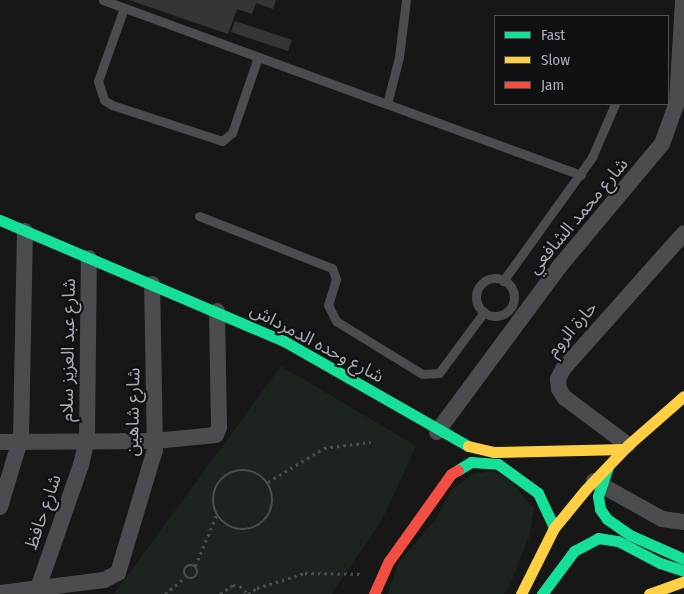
<!DOCTYPE html>
<html>
<head>
<meta charset="utf-8">
<style>
	body { margin:0 }
	#map { position:relative; width:684px; height:594px; overflow:hidden; background:#171717; font-family:"Fira Sans Condensed","Noto Sans Arabic",sans-serif }
	div>[style] { position:absolute }
	[style*='--x'] { left:calc(var(--x)*1px); top:calc(var(--y)*1px); width:calc(var(--w)*1px); rotate:calc(var(--a)*1deg) }
	.green>* { inset:0; background:#1d241e }
	.building>* { inset:0; background:#353536 }
	.path>* { height:2.5px; margin-top:-1.25px; transform-origin:0; background:repeating-linear-gradient(90deg,#4d4e52 0 2.5px,transparent 0 6.5px) }
	.path>.ring { margin:-1.25px; padding:0; box-sizing:content-box; background:none; border:2.5px solid #4d4e52; border-radius:50% }
	.lane>* { height:9px; margin:-4.5px; padding:0 4.5px; transform-origin:4.5px; border-radius:4.5px; background:#4b4c50 }
	.lane>.ring { margin:-4.5px; padding:0; box-sizing:content-box; background:none; border:9px solid #4b4c50; border-radius:50% }
	.street>* { height:16px; margin:-8px; padding:0 8px; transform-origin:8px; border-radius:8px; background:#4b4c50 }
	.fast>* { height:11px; margin:-5.5px; padding:0 5.5px; transform-origin:5.5px; border-radius:5.5px; background:#16e098 }
	.slow>* { height:11px; margin:-5.5px; padding:0 5.5px; transform-origin:5.5px; border-radius:5.5px; background:#ffcf43 }
	.jam>* { height:11px; margin:-5.5px; padding:0 5.5px; transform-origin:5.5px; border-radius:5.5px; background:#f24e42 }
	span { translate:-50% -50%; white-space:nowrap; text-align:center; line-height:1.15; -webkit-text-stroke:4.5px #111113; paint-order:stroke }
	.street-label { font-size:18px; color:#a8adb8 }
	.legend { position:absolute; left:494px; top:15px; width:175px; height:90px; box-sizing:border-box; background:#111113; border:1px solid #4d4f55; margin:0; padding:6px 9px; list-style:none; font-size:15px; color:#a8adb8 }
	.legend li { display:flex; align-items:center; gap:10px; height:25px }
	.legend b { width:25px; border:1px solid #4d4f55 }
</style>
</head>
<body>
<div id="map">
	<div class="green">
		<i style="clip-path:polygon(281px 366px,416px 446px,382px 520px,332px 594px,114px 594px)"></i>
		<i style="clip-path:polygon(493px 471px,510px 480px,534px 509px,529px 537px,508px 590px,503px 594px,388px 594px,398px 563px,436px 519px,451px 490px,473px 474px)"></i>
	</div>
	<div class="building">
		<i style="clip-path:polygon(129px 0,276px 0,273px 9px,256px 3px,252px 14px,237px 9px,228px 34px)"></i>
		<i style="clip-path:polygon(235px 21px,292px 40px,288px 51px,231px 32px)"></i>
	</div>
	<div class="path">
		<i class="ring" style="left:213px;top:470px;width:57.5px;height:57.5px"></i>
		<i style="--x:268;--y:482;--w:66;--a:-31.3"></i>
		<i style="--x:324;--y:448;--w:47;--a:-7.3"></i>
		<i class="ring" style="left:184px;top:565px;width:11.5px;height:11.5px"></i>
		<i style="--x:195;--y:566;--w:56;--a:-67.1"></i>
		<i style="--x:165;--y:594;--w:26;--a:-40"></i>
		<i style="--x:220;--y:594;--w:16;--a:-35"></i>
		<i style="--x:233;--y:585;--w:7;--a:8"></i>
		<i style="--x:240;--y:586;--w:11;--a:45"></i>
		<i style="--x:248;--y:594;--w:11;--a:-34"></i>
		<i style="--x:257;--y:588;--w:50;--a:-17.4"></i>
		<i style="--x:305;--y:573;--w:57;--a:1"></i>
	</div>
	<div class="lane">
		<i style="--x:103;--y:0;--w:509;--a:20.11"></i>
		<i style="--x:124;--y:8;--w:77;--a:109.6"></i>
		<i style="--x:98;--y:81;--w:20;--a:72"></i>
		<i style="--x:104;--y:100;--w:9;--a:32"></i>
		<i style="--x:112;--y:105;--w:116;--a:18.1"></i>
		<i style="--x:222;--y:141;--w:13;--a:-39"></i>
		<i style="--x:232;--y:133;--w:80;--a:-71.1"></i>
		<i style="--x:387;--y:104;--w:49;--a:-75.7"></i>
		<i style="--x:399;--y:57;--w:57;--a:-83"></i>
		<i style="--x:199;--y:216;--w:143;--a:21.4"></i>
		<i style="--x:332;--y:268;--w:12;--a:70"></i>
		<i style="--x:336;--y:279;--w:27;--a:107"></i>
		<i style="--x:328;--y:305;--w:18;--a:63"></i>
		<i style="--x:336;--y:321;--w:101;--a:31.6"></i>
		<i style="--x:422;--y:374;--w:17;--a:-3"></i>
		<i style="--x:439;--y:373;--w:76;--a:-53.6"></i>
		<i class="ring" style="left:476px;top:278px;width:29px;height:29px"></i>
		<i style="--x:503;--y:281;--w:153;--a:-54.3"></i>
		<i style="--x:592;--y:157;--w:58;--a:-66.5"></i>
	</div>
	<div class="street">
		<i style="--x:437;--y:432;--w:205;--a:-53.5"></i>
		<i style="--x:559;--y:267;--w:160;--a:-50.1"></i>
		<i style="--x:662;--y:144;--w:45;--a:-70.3"></i>
		<i style="--x:677;--y:102;--w:102;--a:-86.6"></i>
		<i style="--x:0;--y:442;--w:155;--a:-0.4"></i>
		<i style="--x:155;--y:441;--w:61;--a:-5.6"></i>
		<i style="--x:216;--y:435;--w:9;--a:-69"></i>
		<i style="--x:219;--y:427;--w:116;--a:-91"></i>
		<i style="--x:628;--y:445;--w:79;--a:-143.3"></i>
		<i style="--x:565;--y:398;--w:11;--a:-124"></i>
		<i style="--x:559;--y:389;--w:10;--a:-96"></i>
		<i style="--x:558;--y:379;--w:11;--a:-63"></i>
		<i style="--x:563;--y:369;--w:182;--a:-48.3"></i>
		<i style="--x:594;--y:481;--w:78;--a:29.2"></i>
		<i style="--x:662;--y:519;--w:22;--a:8"></i>
		<i style="--x:0;--y:507;--w:73;--a:-73.3"></i>
		<i style="--x:21;--y:437;--w:206;--a:-88.9"></i>
		<i style="--x:0;--y:593;--w:105;--a:-7.1"></i>
		<i style="--x:104;--y:580;--w:16;--a:-27"></i>
		<i style="--x:118;--y:573;--w:128;--a:-73.3"></i>
		<i style="--x:155;--y:450;--w:166;--a:-91"></i>
		<i style="--x:36;--y:594;--w:137;--a:-70.8"></i>
		<i style="--x:81;--y:465;--w:28;--a:-77"></i>
		<i style="--x:87;--y:438;--w:180;--a:-89.4"></i>
	</div>
	<div class="fast">
		<i style="--x:0;--y:220;--w:309;--a:23.1"></i>
		<i style="--x:284;--y:341;--w:212;--a:29.7"></i>
		<i style="--x:608;--y:467;--w:31;--a:109"></i>
		<i style="--x:598;--y:496;--w:13;--a:81"></i>
		<i style="--x:600;--y:509;--w:12;--a:55"></i>
		<i style="--x:607;--y:519;--w:28;--a:35"></i>
		<i style="--x:630;--y:535;--w:59;--a:24"></i>
		<i style="--x:458;--y:470;--w:15;--a:-32"></i>
		<i style="--x:471;--y:462;--w:27;--a:4"></i>
		<i style="--x:498;--y:464;--w:49;--a:35.9"></i>
		<i style="--x:538;--y:493;--w:38;--a:65"></i>
		<i style="--x:542;--y:594;--w:54;--a:-53.3"></i>
		<i style="--x:574;--y:551;--w:27;--a:-28"></i>
		<i style="--x:598;--y:538;--w:20;--a:9"></i>
		<i style="--x:618;--y:541;--w:47;--a:27.6"></i>
		<i style="--x:660;--y:563;--w:25;--a:18"></i>
	</div>
	<div class="slow">
		<i style="--x:468;--y:446;--w:27;--a:13"></i>
		<i style="--x:494;--y:452;--w:130;--a:-1.3"></i>
		<i style="--x:521;--y:594;--w:74;--a:-63.4"></i>
		<i style="--x:554;--y:528;--w:50;--a:-50.6"></i>
		<i style="--x:586;--y:489;--w:61;--a:-46.3"></i>
		<i style="--x:628;--y:445;--w:74;--a:-41.2"></i>
		<i style="--x:649;--y:594;--w:37;--a:-20"></i>
	</div>
	<div class="jam">
		<i style="--x:374;--y:594;--w:36;--a:-66"></i>
		<i style="--x:389;--y:561;--w:107;--a:-54.5"></i>
		<i style="--x:451;--y:474;--w:8;--a:-30"></i>
	</div>
	<div class="street-label">
		<span style="left:578px;top:216px;rotate:-50deg">شارع محمد الشافعي</span>
		<span style="left:572px;top:329px;rotate:-49deg">حارة الروم</span>
		<span style="left:317px;top:343px;rotate:28deg">شارع وحده الدمرداش</span>
		<span style="left:68px;top:350px;rotate:-89deg">شارع عبد العزيز سلام</span>
		<span style="left:133px;top:412px;rotate:-89deg">شارع شاهين</span>
		<span style="left:43px;top:512px;rotate:-71deg">شارع حافظ</span>
	</div>
	<ul class="legend">
	<li><b style="height:6px;background:#16e098"></b>Fast</li>
	<li><b style="height:6px;background:#ffcf43"></b>Slow</li>
	<li><b style="height:6px;background:#f24e42"></b>Jam</li>
	</ul>
</div>
</body>
</html>
